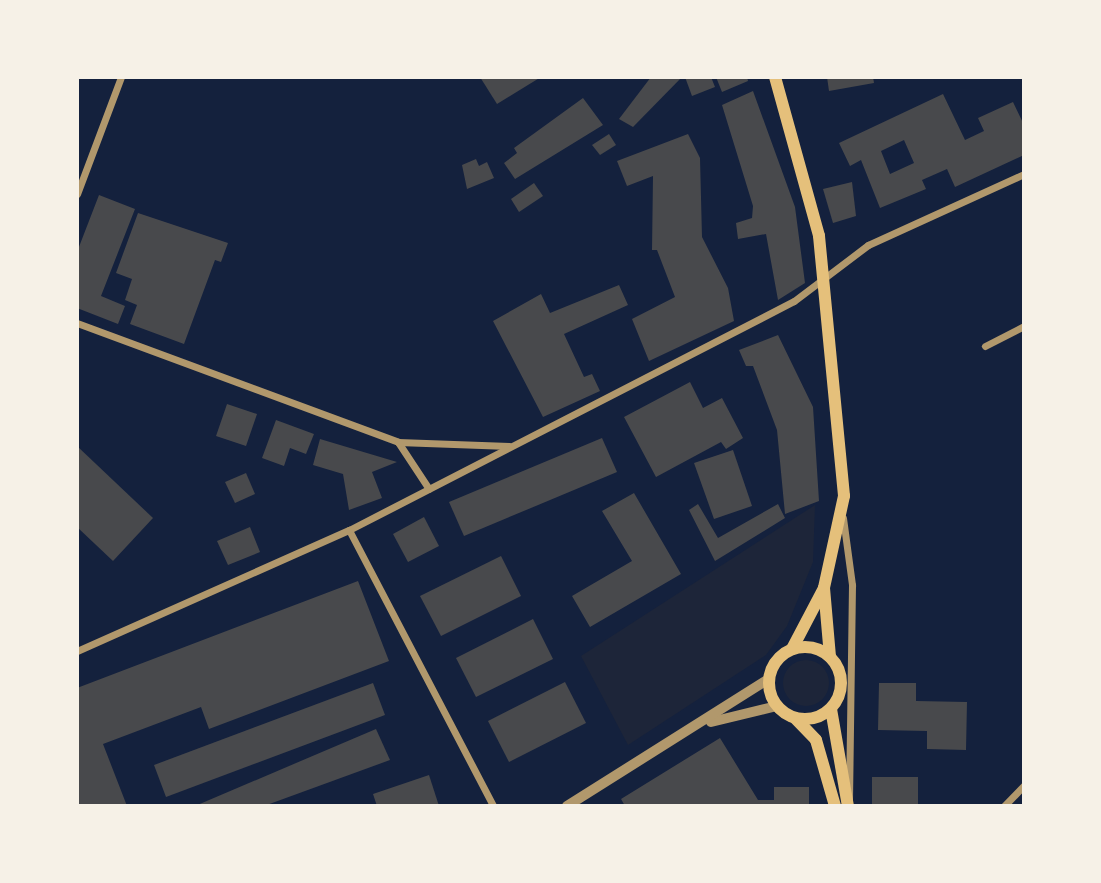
<!DOCTYPE html>
<html>
<head>
<meta charset="utf-8">
<style>
	body { margin:0 }
	#map { position:relative; width:1101px; height:883px; overflow:hidden; background:#14213d; font-family:"Golos Text",sans-serif }
	div>[style] { position:absolute }
	[style*='--x'] { left:calc(var(--x)*1px); top:calc(var(--y)*1px); width:calc(var(--w)*1px); rotate:calc(var(--a)*1deg) }
	.green>* { inset:0; background:#1d2539 }
	.round { border-radius:50% }
	.building>* { inset:0; background:#48494c }
	.minor>* { height:7px; margin:-3.5px; padding:0 3.5px; transform-origin:3.5px; border-radius:3.5px; background:#b1986c }
	.tertiary>* { height:10px; margin:-5px; padding:0 5px; transform-origin:5px; border-radius:5px; background:#b1986c }
	.secondary>* { height:12px; margin:-6px; padding:0 6px; transform-origin:6px; border-radius:6px; background:#e5c07b }
	.secondary>.ring { margin:-6px; padding:0; box-sizing:content-box; background:none; border:12px solid #e5c07b; border-radius:50% }
	span { translate:-50% -50%; white-space:nowrap; text-align:center; line-height:1.15; -webkit-text-stroke:5px #f6f1e7; paint-order:stroke }
	.frame { position:absolute; inset:0; border:79px solid #f6f1e7; pointer-events:none }
</style>
</head>
<body>
<div id="map">
	<div class="green">
		<i style="clip-path:polygon(815px 505px,813px 562px,787px 626px,766px 655px,628px 745px,581px 656px)"></i>
		<i class="round" style="left:783px;top:660px;width:46px;height:46px"></i>
	</div>
	<div class="building">
		<i style="clip-path:polygon(480px 77px,541px 77px,497px 104px)"></i>
		<i style="clip-path:polygon(651px 77px,682px 77px,633px 127px,619px 119px)"></i>
		<i style="clip-path:polygon(685px 77px,711px 77px,715px 87px,692px 96px)"></i>
		<i style="clip-path:polygon(716px 77px,747px 77px,748px 81px,722px 92px)"></i>
		<i style="clip-path:polygon(827px 77px,873px 77px,874px 83px,829px 91px)"></i>
		<i style="clip-path:polygon(753px 91px,795px 207px,805px 283px,778px 300px,766px 234px,738px 239px,736px 223px,752px 218px,753px 206px,722px 105px)"></i>
		<i style="clip-path:polygon(evenodd,943px 94px,965px 140px,984px 131px,978px 118px,1013px 102px,1024px 125px,1024px 155px,955px 187px,947px 169px,922px 180px,926px 189px,880px 208px,861px 160px,850px 166px,839px 143px,943px 94px,904px 140px,914px 163px,890px 174px,881px 151px,904px 140px)"></i>
		<i style="clip-path:polygon(583px 98px,603px 125px,515px 179px,504px 163px,517px 153px,514px 148px)"></i>
		<i style="clip-path:polygon(609px 134px,616px 145px,600px 155px,592px 145px)"></i>
		<i style="clip-path:polygon(688px 134px,700px 158px,702px 237px,728px 288px,734px 321px,649px 361px,632px 319px,675px 297px,657px 250px,652px 250px,653px 176px,627px 186px,617px 161px)"></i>
		<i style="clip-path:polygon(476px 159px,479px 166px,487px 162px,494px 178px,467px 189px,462px 165px)"></i>
		<i style="clip-path:polygon(852px 182px,856px 216px,833px 223px,823px 189px)"></i>
		<i style="clip-path:polygon(534px 183px,543px 196px,519px 212px,511px 199px)"></i>
		<i style="clip-path:polygon(99px 195px,135px 209px,101px 296px,125px 306px,118px 324px,77px 308px,77px 252px)"></i>
		<i style="clip-path:polygon(138px 213px,228px 243px,221px 262px,215px 260px,184px 344px,130px 324px,137px 305px,125px 300px,132px 279px,116px 273px)"></i>
		<i style="clip-path:polygon(619px 285px,628px 305px,564px 334px,584px 377px,592px 374px,600px 391px,543px 417px,493px 321px,541px 294px,550px 313px)"></i>
		<i style="clip-path:polygon(778px 335px,813px 407px,819px 501px,785px 514px,777px 430px,753px 366px,746px 366px,739px 350px)"></i>
		<i style="clip-path:polygon(690px 382px,703px 408px,722px 398px,743px 438px,726px 449px,721px 442px,656px 477px,624px 417px)"></i>
		<i style="clip-path:polygon(227px 404px,257px 414px,246px 446px,216px 436px)"></i>
		<i style="clip-path:polygon(276px 420px,314px 434px,306px 454px,290px 448px,284px 466px,262px 458px)"></i>
		<i style="clip-path:polygon(602px 438px,617px 472px,464px 536px,449px 502px)"></i>
		<i style="clip-path:polygon(320px 439px,397px 462px,372px 472px,382px 498px,349px 510px,343px 474px,313px 465px)"></i>
		<i style="clip-path:polygon(77px 446px,153px 518px,113px 561px,77px 527px)"></i>
		<i style="clip-path:polygon(733px 450px,752px 506px,714px 519px,694px 463px)"></i>
		<i style="clip-path:polygon(246px 473px,255px 494px,235px 503px,225px 482px)"></i>
		<i style="clip-path:polygon(634px 493px,681px 574px,590px 627px,572px 596px,632px 561px,602px 511px)"></i>
		<i style="clip-path:polygon(698px 504px,718px 538px,778px 504px,785px 518px,715px 561px,689px 510px)"></i>
		<i style="clip-path:polygon(424px 517px,439px 546px,408px 562px,393px 534px)"></i>
		<i style="clip-path:polygon(250px 527px,260px 552px,228px 565px,217px 541px)"></i>
		<i style="clip-path:polygon(501px 556px,521px 596px,441px 636px,420px 596px)"></i>
		<i style="clip-path:polygon(358px 581px,389px 661px,209px 729px,201px 707px,103px 744px,127px 806px,77px 806px,77px 688px)"></i>
		<i style="clip-path:polygon(533px 619px,553px 659px,476px 697px,456px 658px)"></i>
		<i style="clip-path:polygon(565px 682px,586px 723px,509px 762px,488px 721px)"></i>
		<i style="clip-path:polygon(373px 683px,385px 715px,166px 797px,154px 765px)"></i>
		<i style="clip-path:polygon(879px 683px,916px 683px,916px 701px,967px 702px,966px 750px,927px 749px,927px 731px,878px 730px)"></i>
		<i style="clip-path:polygon(376px 729px,390px 760px,264px 806px,195px 806px)"></i>
		<i style="clip-path:polygon(720px 738px,758px 800px,774px 800px,774px 787px,809px 787px,809px 806px,625px 806px,621px 799px)"></i>
		<i style="clip-path:polygon(429px 775px,439px 806px,377px 806px,373px 794px)"></i>
		<i style="clip-path:polygon(872px 777px,918px 777px,918px 806px,872px 806px)"></i>
	</div>
	<div class="minor">
		<i style="--x:77;--y:194;--w:125;--a:-69.4"></i>
		<i style="--x:77;--y:323;--w:342;--a:20.3"></i>
		<i style="--x:398;--y:442;--w:56;--a:56.6"></i>
		<i style="--x:985;--y:346;--w:44;--a:-27.1"></i>
		<i style="--x:398;--y:442;--w:111;--a:2.1"></i>
		<i style="--x:843;--y:518;--w:68;--a:82.3"></i>
		<i style="--x:852;--y:585;--w:214;--a:90.8"></i>
		<i style="--x:349;--y:530;--w:311;--a:62.4"></i>
		<i style="--x:77;--y:651;--w:298;--a:-24"></i>
		<i style="--x:349;--y:530;--w:500;--a:-27.23"></i>
		<i style="--x:794;--y:301;--w:93;--a:-37.1"></i>
		<i style="--x:868;--y:245;--w:171;--a:-24.5"></i>
		<i style="--x:1004;--y:806;--w:29;--a:-46"></i>
	</div>
	<div class="tertiary">
		<i style="--x:711;--y:722;--w:68;--a:-13.6"></i>
		<i style="--x:567;--y:806;--w:239;--a:-32.2"></i>
	</div>
	<div class="secondary">
		<i style="--x:775;--y:77;--w:165;--a:74.5"></i>
		<i style="--x:819;--y:236;--w:261;--a:84.5"></i>
		<i style="--x:844;--y:496;--w:94;--a:102.3"></i>
		<i style="--x:824;--y:588;--w:69;--a:117.7"></i>
		<i style="--x:824;--y:588;--w:69;--a:85"></i>
		<i class="ring" style="left:769px;top:647px;width:60px;height:60px"></i>
		<i style="--x:831;--y:709;--w:98;--a:80.1"></i>
		<i style="--x:795;--y:718;--w:30;--a:46"></i>
		<i style="--x:816;--y:740;--w:69;--a:73.9"></i>
	</div>
	<div class="frame"></div>
</div>
</body>
</html>
